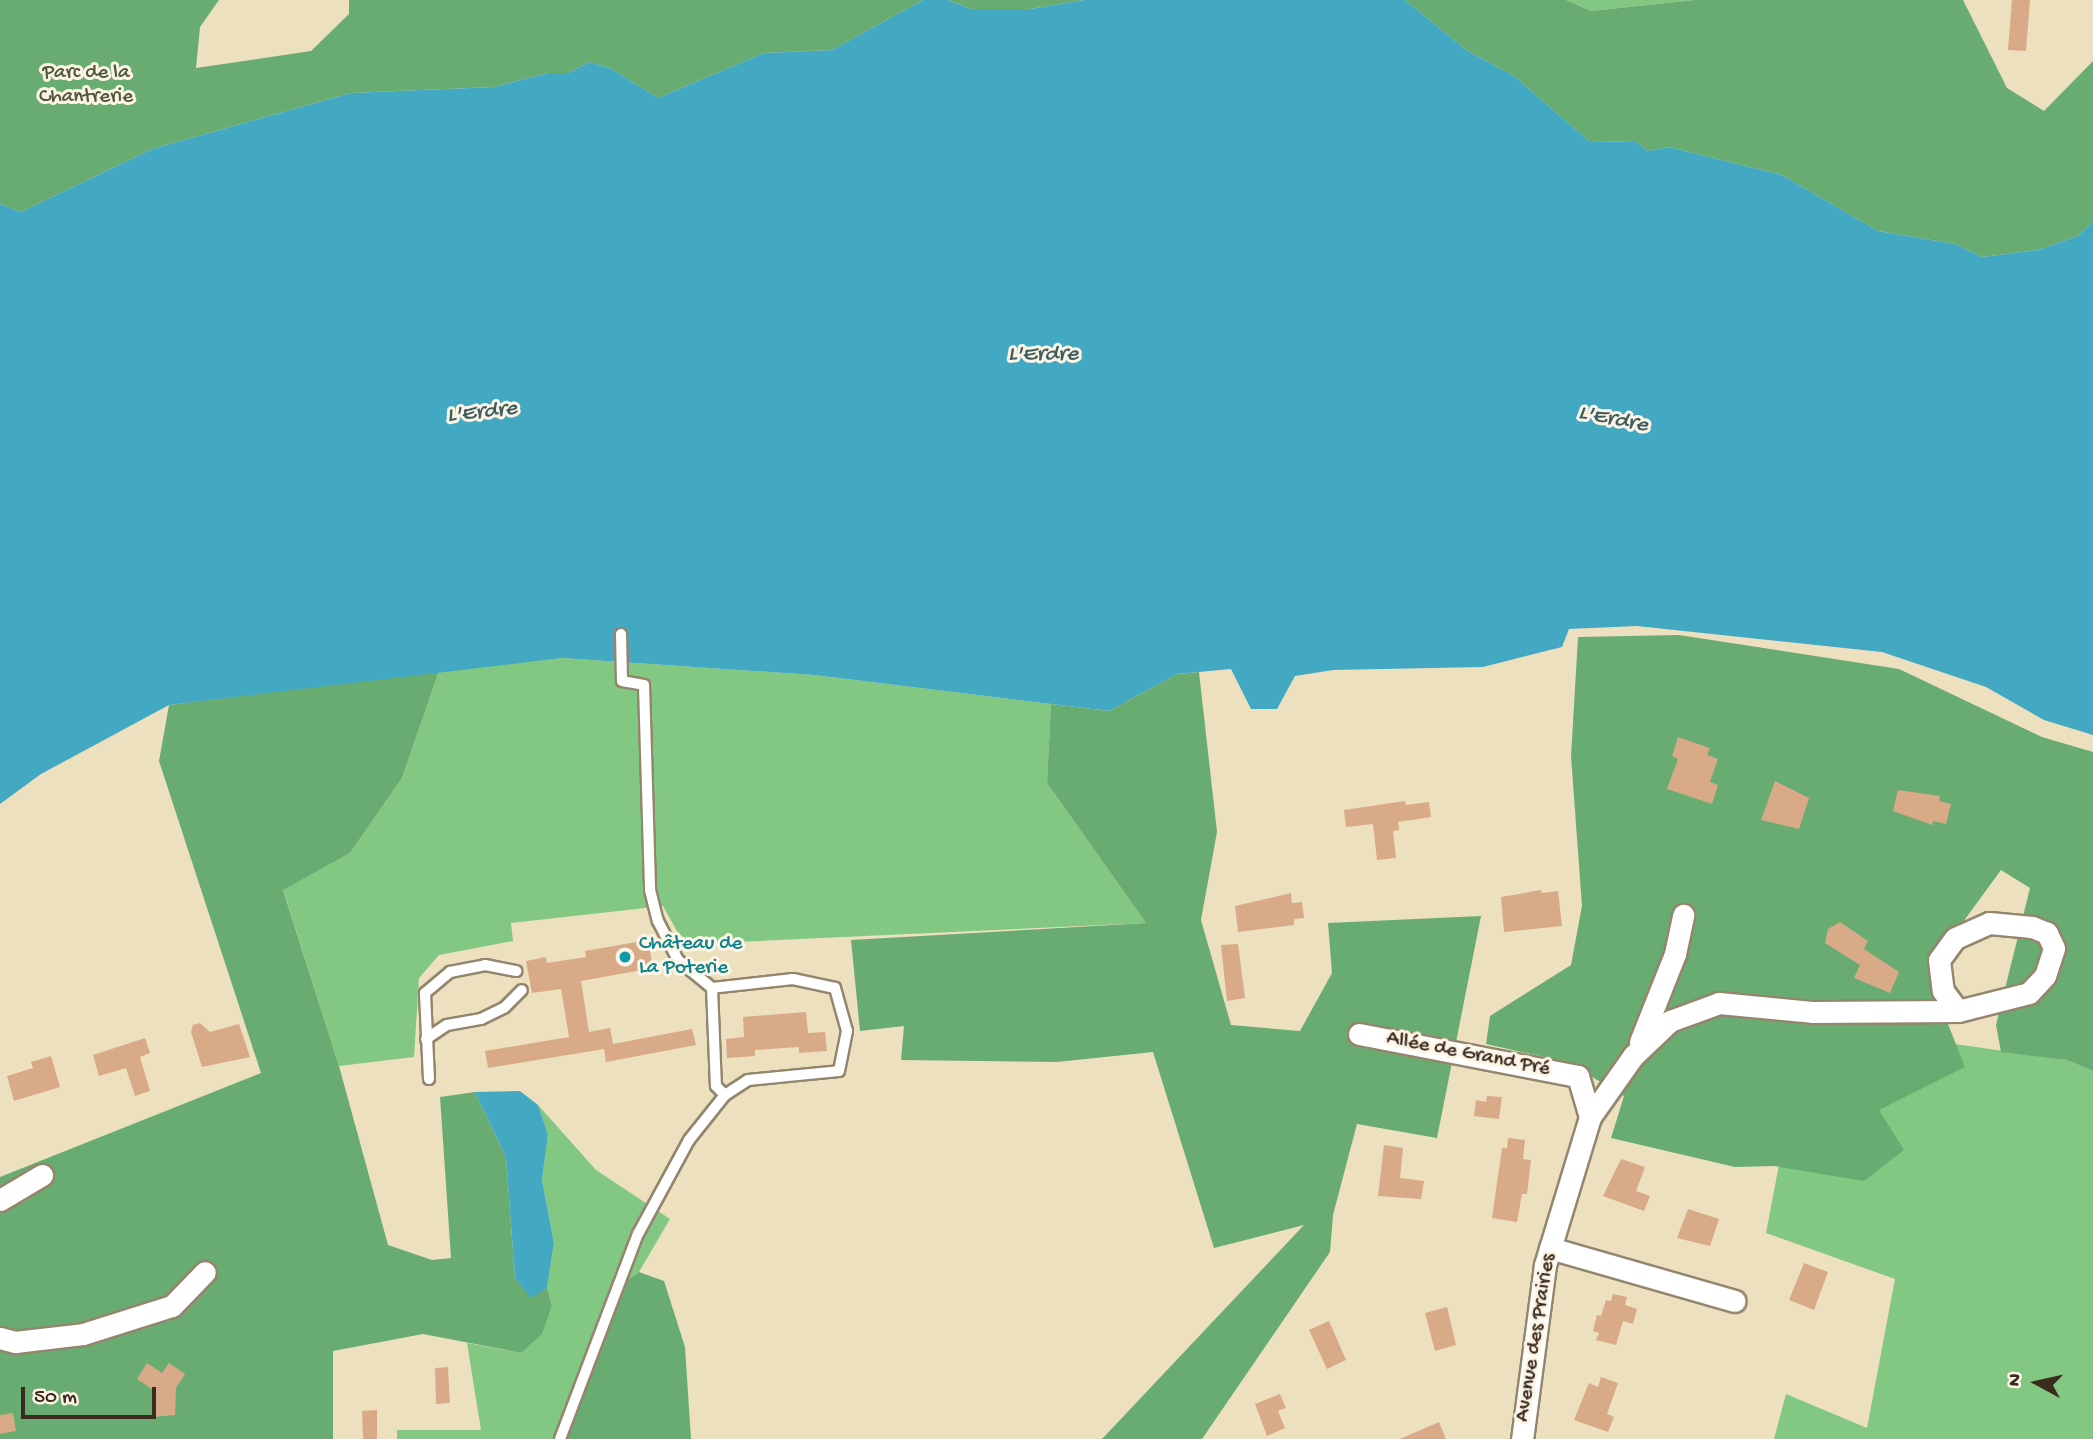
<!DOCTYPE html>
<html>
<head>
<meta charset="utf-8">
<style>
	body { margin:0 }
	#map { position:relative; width:2093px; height:1439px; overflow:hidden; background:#ede0bf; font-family:"Gochi Hand",sans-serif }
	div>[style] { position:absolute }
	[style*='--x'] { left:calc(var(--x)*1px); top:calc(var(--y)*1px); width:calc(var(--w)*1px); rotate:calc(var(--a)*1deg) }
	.green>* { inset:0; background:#82c883 }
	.forest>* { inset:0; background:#69ac71 }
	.water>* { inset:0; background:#43a9c2 }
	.building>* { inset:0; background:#d8aa88 }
	.roads { filter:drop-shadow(2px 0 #94856e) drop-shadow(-2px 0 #94856e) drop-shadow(0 2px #94856e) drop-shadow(0 -2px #94856e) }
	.service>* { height:10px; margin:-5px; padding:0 5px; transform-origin:5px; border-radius:5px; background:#fff }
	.minor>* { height:21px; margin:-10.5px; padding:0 10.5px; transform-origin:10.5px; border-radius:10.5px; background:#fff }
	.dots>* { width:19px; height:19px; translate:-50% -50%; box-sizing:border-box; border:4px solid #fcf5e5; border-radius:50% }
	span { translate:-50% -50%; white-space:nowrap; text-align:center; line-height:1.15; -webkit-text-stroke:6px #fcf5e5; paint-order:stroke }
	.park-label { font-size:21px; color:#50593c }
	.culture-label { font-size:21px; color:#0d838f }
	.left { translate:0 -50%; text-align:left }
	.street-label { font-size:21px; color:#3b2a1e }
	.water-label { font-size:23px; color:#3e5d60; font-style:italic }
	.north { position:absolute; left:2002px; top:1348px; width:70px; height:70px; -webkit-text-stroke:5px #fcf5e5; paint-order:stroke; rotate:278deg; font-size:19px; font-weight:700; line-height:28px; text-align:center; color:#3b2a1e }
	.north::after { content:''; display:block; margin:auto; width:24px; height:32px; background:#3b2a1e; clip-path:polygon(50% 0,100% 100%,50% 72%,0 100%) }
	.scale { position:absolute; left:21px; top:1387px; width:135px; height:32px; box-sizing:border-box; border:4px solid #3b2a1e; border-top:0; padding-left:9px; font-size:21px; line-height:24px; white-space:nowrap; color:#3b2a1e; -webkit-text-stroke:5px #fcf5e5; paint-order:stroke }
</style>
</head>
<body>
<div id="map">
	<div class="green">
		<i style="clip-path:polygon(1566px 0,1695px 0,1591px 11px)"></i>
		<i style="clip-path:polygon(562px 658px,814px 675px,1051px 704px,1047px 783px,1146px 923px,693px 944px,678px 933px,663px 906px,511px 923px,513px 941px,439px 955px,419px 978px,414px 1057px,339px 1066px,283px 889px,350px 853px,402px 778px,439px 671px)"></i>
		<i style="clip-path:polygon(1806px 1023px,2067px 1060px,2093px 1071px,2093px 1439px,1774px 1439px,1786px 1394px,1867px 1428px,1895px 1279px,1766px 1233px)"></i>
		<i style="clip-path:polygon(538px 1105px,596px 1170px,670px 1219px,639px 1272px,625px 1282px,567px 1439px,397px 1439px,397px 1430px,481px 1430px,467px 1343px,521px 1353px,552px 1305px,547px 1288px,554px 1243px,542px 1180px,548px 1134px)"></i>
	</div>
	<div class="forest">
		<i style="clip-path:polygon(0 0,219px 0,200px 27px,196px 68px,311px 51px,349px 14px,349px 0,923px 0,832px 50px,764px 53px,658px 98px,612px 69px,590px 62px,568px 73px,548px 73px,494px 87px,351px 93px,152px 149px,21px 212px,0 204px)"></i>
		<i style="clip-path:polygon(948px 0,1084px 0,1030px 9px,971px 9px)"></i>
		<i style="clip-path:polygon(1405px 0,1566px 0,1591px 11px,1695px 0,1963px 0,2007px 88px,2044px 111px,2093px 61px,2093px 221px,2078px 236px,2038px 250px,1982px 257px,1955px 244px,1878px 231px,1782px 175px,1669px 147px,1648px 151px,1636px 142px,1589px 141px,1514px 76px,1466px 50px)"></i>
		<i style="clip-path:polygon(1679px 635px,1899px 669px,2042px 737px,2093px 752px,2093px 1071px,2067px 1060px,2001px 1052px,1996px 1025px,2030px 888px,2001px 870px,1955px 933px,1946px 1019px,1965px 1067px,1879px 1110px,1904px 1150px,1864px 1181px,1774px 1166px,1735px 1167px,1611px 1138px,1624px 1096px,1567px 1062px,1486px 1044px,1490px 1016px,1571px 965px,1582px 906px,1571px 756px,1578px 637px)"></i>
		<i style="clip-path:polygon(439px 671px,402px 778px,350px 853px,283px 890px,339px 1066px,388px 1245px,432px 1260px,451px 1258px,440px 1097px,475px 1092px,506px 1157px,515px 1278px,531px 1297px,547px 1288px,552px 1305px,542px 1334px,521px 1353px,423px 1334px,333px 1351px,333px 1439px,0 1439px,0 1177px,261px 1073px,159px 761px,169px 705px)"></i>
		<i style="clip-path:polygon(1199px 672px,1217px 832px,1201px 920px,1231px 1025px,1300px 1031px,1332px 973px,1328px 923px,1481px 916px,1437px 1138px,1357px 1124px,1333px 1215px,1330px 1252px,1202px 1439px,1102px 1439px,1304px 1225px,1214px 1248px,1153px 1052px,1057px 1062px,901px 1060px,904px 1026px,860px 1031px,851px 940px,1146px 923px,1047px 783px,1051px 704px,1109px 711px,1177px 674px)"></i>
		<i style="clip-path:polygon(639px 1272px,664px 1281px,685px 1347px,691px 1439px,567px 1439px,625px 1282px)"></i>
	</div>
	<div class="water">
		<i style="clip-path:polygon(923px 0,948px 0,971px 9px,1030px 9px,1084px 0,1405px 0,1466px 50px,1514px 76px,1589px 141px,1636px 142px,1648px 151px,1669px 147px,1782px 175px,1878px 231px,1955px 244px,1982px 257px,2038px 250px,2078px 236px,2093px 221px,2093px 735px,2044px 720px,1986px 687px,1882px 652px,1637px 626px,1569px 629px,1562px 647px,1483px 667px,1333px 670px,1295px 676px,1277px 709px,1251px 709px,1231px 669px,1177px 674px,1109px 711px,814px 675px,562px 658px,169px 705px,41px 774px,0 804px,0 204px,21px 212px,152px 149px,351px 93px,494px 87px,548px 73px,568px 73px,590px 62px,612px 69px,658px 98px,764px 53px,832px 50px)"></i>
		<i style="clip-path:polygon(520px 1091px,538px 1105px,548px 1134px,542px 1180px,554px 1243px,547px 1288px,531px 1298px,515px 1278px,506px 1157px,475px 1092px)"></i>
	</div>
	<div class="building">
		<i style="clip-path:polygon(2012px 0,2030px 0,2026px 51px,2008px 50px)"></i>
		<i style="clip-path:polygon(1678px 737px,1710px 748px,1707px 755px,1718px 759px,1710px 782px,1718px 785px,1712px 804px,1667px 789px,1678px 759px,1672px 756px)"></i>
		<i style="clip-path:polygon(1775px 781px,1809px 798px,1799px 829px,1761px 820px)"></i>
		<i style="clip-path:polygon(1898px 790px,1940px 796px,1939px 801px,1951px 804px,1946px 824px,1933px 821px,1932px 825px,1893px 811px)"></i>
		<i style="clip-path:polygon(1405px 801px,1406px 805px,1429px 802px,1431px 817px,1398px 822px,1399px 830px,1393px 831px,1396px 858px,1377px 860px,1373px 824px,1346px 827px,1344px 810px)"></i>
		<i style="clip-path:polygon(1541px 890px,1542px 893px,1558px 891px,1562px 926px,1504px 932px,1501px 897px)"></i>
		<i style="clip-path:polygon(1291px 893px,1292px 903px,1302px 902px,1304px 918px,1294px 919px,1294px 925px,1238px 932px,1235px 906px)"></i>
		<i style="clip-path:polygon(1840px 922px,1868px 941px,1864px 949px,1899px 972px,1890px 993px,1854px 978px,1860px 965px,1825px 943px,1828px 929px)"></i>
		<i style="clip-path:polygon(648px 940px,653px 968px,581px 981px,589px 1032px,610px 1028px,613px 1044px,692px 1029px,696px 1045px,606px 1062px,604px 1049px,488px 1068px,485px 1051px,569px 1037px,561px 989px,532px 993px,526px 961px,546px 957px,547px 963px,586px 957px,585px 951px)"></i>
		<i style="clip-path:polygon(1238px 944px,1245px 998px,1227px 1001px,1221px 945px)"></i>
		<i style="clip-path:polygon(806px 1012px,808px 1033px,825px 1032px,827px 1051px,799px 1053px,799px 1047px,755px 1050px,755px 1056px,727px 1058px,726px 1039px,744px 1037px,743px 1017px)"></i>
		<i style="clip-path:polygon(200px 1023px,210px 1032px,239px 1024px,250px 1057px,202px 1067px,191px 1032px,193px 1025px)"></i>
		<i style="clip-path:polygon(145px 1038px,150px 1053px,140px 1057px,150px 1091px,135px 1096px,126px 1068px,99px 1076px,93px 1055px)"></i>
		<i style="clip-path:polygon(51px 1056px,60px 1087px,14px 1101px,7px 1076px,33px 1068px,31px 1062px)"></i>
		<i style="clip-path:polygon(1487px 1096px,1502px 1097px,1499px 1119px,1474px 1116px,1476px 1100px,1486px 1102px)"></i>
		<i style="clip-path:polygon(1508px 1138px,1525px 1140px,1523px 1159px,1531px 1160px,1527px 1194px,1522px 1194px,1517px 1222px,1492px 1218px,1502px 1148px,1507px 1148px)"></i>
		<i style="clip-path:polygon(1384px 1145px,1403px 1148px,1400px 1178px,1424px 1181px,1421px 1199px,1378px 1196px)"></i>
		<i style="clip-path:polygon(1621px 1159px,1645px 1167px,1636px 1191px,1650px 1196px,1644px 1211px,1603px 1196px)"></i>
		<i style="clip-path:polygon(1688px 1209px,1719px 1219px,1710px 1246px,1677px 1238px)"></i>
		<i style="clip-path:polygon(1804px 1263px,1828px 1272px,1814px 1310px,1789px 1300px)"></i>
		<i style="clip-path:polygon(1613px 1294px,1627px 1297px,1625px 1305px,1637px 1309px,1633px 1324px,1623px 1321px,1616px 1345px,1596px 1340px,1599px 1333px,1593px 1331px,1597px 1315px,1601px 1316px,1606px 1300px,1611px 1301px)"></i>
		<i style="clip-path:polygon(1447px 1307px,1456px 1345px,1435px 1351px,1425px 1313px)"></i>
		<i style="clip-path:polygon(1329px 1321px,1346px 1360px,1327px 1369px,1309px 1330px)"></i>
		<i style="clip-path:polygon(147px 1363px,162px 1373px,169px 1363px,185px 1374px,176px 1388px,175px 1415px,152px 1417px,153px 1390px,137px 1379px)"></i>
		<i style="clip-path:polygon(448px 1367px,450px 1403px,436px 1404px,435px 1368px)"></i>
		<i style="clip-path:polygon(1601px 1377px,1618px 1383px,1607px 1414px,1614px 1417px,1608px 1432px,1574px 1420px,1589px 1383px,1598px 1387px)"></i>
		<i style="clip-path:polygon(1280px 1394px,1286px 1408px,1278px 1411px,1285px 1428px,1267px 1436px,1255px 1404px)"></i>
		<i style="clip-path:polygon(377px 1410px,377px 1439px,363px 1439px,362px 1411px)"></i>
		<i style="clip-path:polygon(13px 1413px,16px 1431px,0 1434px,0 1415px)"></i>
		<i style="clip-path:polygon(1439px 1422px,1446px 1439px,1400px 1439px)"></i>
	</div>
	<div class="roads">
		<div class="service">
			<i style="--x:621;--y:634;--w:47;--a:88.8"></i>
			<i style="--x:622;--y:681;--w:22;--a:10"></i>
			<i style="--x:644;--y:685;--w:205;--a:88.3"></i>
			<i style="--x:650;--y:890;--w:32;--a:76"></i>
			<i style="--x:658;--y:921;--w:44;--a:62.9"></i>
			<i style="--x:678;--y:960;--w:44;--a:39.5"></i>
			<i style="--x:426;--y:1039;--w:25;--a:-34"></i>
			<i style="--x:447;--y:1025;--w:35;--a:-10"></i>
			<i style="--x:481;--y:1019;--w:25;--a:-26"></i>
			<i style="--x:504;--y:1008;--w:25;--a:-45"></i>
			<i style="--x:429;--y:1079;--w:86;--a:-92.7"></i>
			<i style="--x:425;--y:993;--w:33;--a:-40"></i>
			<i style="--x:450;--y:972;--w:36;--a:-11"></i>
			<i style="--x:485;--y:965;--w:32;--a:11"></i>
			<i style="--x:560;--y:1439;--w:219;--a:-69.2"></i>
			<i style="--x:638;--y:1234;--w:107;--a:-61.5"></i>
			<i style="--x:689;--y:1140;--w:58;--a:-51.3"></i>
			<i style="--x:725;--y:1095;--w:27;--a:-33"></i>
			<i style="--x:748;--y:1080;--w:91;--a:-5.6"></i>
			<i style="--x:839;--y:1071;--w:41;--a:-78.7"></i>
			<i style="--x:847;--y:1031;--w:45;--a:-105.6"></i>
			<i style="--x:835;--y:988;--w:43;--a:-167.9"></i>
			<i style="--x:793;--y:979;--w:81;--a:173.7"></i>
			<i style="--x:712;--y:988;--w:98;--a:87.7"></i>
			<i style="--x:716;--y:1086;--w:13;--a:45"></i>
		</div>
		<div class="minor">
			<i style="--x:1359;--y:1034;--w:223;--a:10.9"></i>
			<i style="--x:1578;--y:1076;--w:43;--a:73.7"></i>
			<i style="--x:1590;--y:1117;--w:155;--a:106.9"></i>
			<i style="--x:1545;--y:1265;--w:176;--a:97.5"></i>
			<i style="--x:1640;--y:1042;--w:95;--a:-68.3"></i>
			<i style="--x:1675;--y:954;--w:40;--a:-78"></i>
			<i style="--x:1590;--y:1117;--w:75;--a:-54.8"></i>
			<i style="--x:1633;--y:1056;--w:51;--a:-43.4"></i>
			<i style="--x:1670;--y:1021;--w:52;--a:-20.2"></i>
			<i style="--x:1719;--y:1003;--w:93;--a:5.5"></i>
			<i style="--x:1812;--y:1012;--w:146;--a:-0.4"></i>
			<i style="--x:1958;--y:1011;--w:73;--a:-14.2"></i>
			<i style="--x:2029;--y:993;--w:23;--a:-47"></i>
			<i style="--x:2045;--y:976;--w:29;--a:-72"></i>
			<i style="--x:2054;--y:948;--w:17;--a:-115"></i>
			<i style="--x:2047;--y:933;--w:16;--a:-158"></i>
			<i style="--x:2032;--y:927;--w:43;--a:-174.7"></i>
			<i style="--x:1989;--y:923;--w:37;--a:156"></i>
			<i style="--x:1955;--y:938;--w:27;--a:126"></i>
			<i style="--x:1939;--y:960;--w:31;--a:83"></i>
			<i style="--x:1943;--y:991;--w:25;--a:53"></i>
			<i style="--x:0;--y:1200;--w:49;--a:-30.8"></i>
			<i style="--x:1550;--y:1248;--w:192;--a:16"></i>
			<i style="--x:0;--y:1338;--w:16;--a:15"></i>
			<i style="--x:15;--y:1342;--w:68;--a:-6.7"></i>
			<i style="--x:83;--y:1334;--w:93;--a:-17.5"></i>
			<i style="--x:172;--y:1306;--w:47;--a:-45.9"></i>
		</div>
	</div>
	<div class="dots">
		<i style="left:625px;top:957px;background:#0f9aa8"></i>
	</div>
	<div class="park-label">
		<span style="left:86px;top:86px">Parc de la<br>Chantrerie</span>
	</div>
	<div class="culture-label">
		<span class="left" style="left:639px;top:957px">Château de<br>La Poterie</span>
	</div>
	<div class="street-label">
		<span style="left:1468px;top:1055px;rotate:11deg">Allée de Grand Pré</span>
		<span style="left:1537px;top:1338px;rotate:-81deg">Avenue des Prairies</span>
	</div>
	<div class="water-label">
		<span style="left:1043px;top:355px">L'Erdre</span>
		<span style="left:482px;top:413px;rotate:-6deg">L'Erdre</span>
		<span style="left:1613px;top:420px;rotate:11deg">L'Erdre</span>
	</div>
	<div class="north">N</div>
	<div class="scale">50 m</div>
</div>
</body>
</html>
